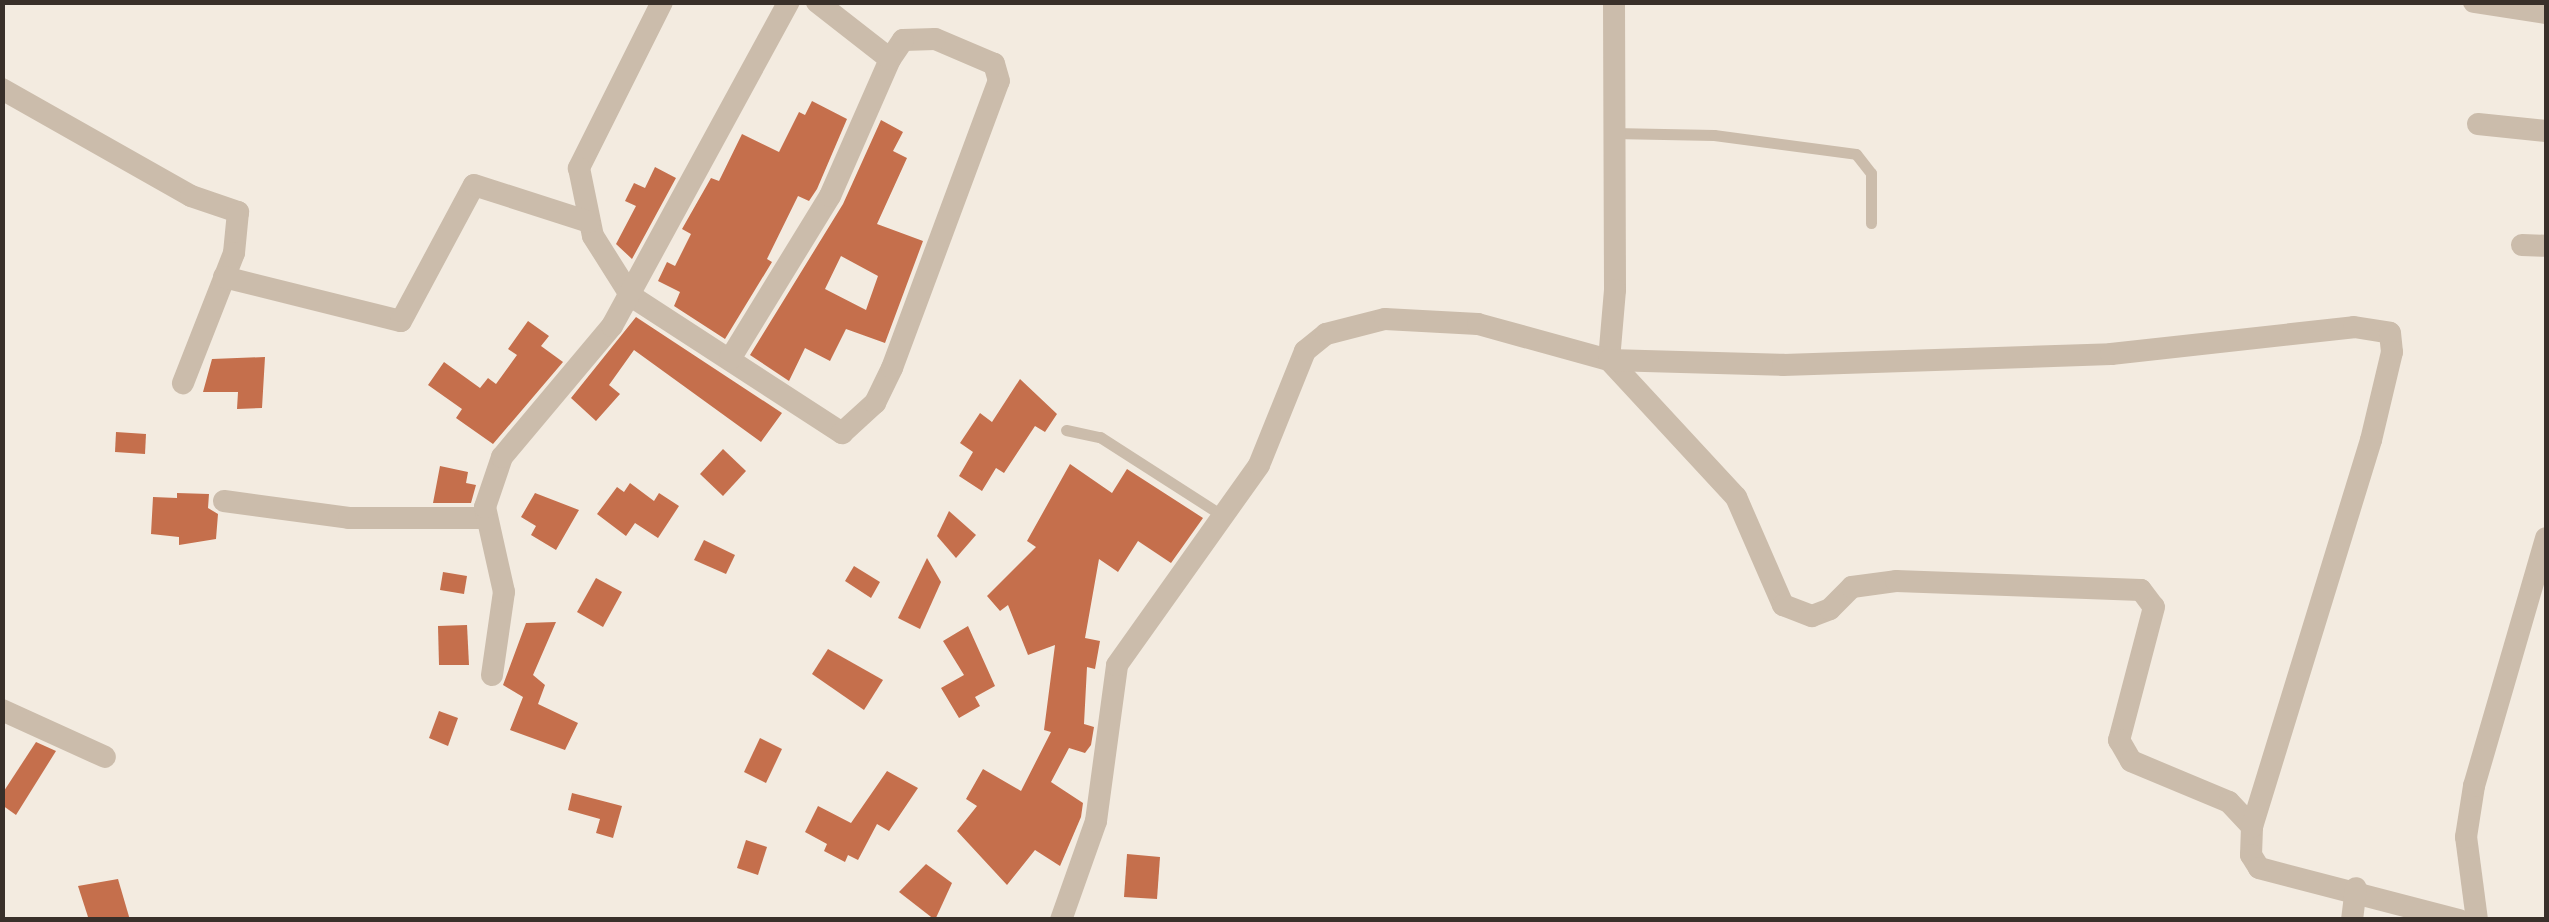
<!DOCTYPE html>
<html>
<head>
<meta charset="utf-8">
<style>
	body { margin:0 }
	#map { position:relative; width:2549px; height:922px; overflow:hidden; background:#f3ebe0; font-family:Jost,sans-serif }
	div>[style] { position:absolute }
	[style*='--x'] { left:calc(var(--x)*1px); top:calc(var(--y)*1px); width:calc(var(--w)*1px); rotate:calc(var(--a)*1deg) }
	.building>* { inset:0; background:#c56f4c }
	.lane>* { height:11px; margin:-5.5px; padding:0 5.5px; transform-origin:5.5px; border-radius:5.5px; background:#cbbcab }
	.street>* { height:22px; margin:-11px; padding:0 11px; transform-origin:11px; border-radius:11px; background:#cbbcab }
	span { translate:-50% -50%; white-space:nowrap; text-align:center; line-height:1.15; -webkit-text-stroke:9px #faf5ec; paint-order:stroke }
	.frame { position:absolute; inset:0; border:5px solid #39302a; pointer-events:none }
</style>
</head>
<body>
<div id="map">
	<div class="building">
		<i style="clip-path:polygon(812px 101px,847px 119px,817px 189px,809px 201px,798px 196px,767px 259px,772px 262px,725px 339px,674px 306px,680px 292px,658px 281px,667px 262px,675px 266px,691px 234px,682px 229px,711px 178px,719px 181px,742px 134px,779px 152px,799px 112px,805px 115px)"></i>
		<i style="clip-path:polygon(evenodd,881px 120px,903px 132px,893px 151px,907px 158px,877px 224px,923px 241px,885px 343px,846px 329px,830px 361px,805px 348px,789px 381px,750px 355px,843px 204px,881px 120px,841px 256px,878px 276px,866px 310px,825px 289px,841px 256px)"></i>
		<i style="clip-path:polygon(655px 167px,676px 178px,632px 259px,616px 244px,636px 206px,625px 201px,634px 183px,645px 188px)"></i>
		<i style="clip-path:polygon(636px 317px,782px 413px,761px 442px,634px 350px,609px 385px,620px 394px,596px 421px,571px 398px)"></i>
		<i style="clip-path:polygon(528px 321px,549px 336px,541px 346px,563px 362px,493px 444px,456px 418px,462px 409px,428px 385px,444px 362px,480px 388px,488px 378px,496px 384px,517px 355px,508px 349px)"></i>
		<i style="clip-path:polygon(265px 357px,262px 408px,237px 409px,238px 392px,203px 392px,212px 359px)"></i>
		<i style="clip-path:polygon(1020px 379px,1057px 414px,1045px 432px,1035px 426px,1004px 473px,996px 468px,982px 491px,959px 476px,973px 452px,960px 443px,980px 413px,992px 422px)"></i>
		<i style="clip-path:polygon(116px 432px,146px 434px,145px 454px,115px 452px)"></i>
		<i style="clip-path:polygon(723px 449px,746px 471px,723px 496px,700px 474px)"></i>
		<i style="clip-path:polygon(1070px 464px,1112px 493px,1127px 469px,1203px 518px,1171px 563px,1138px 541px,1118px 572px,1099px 559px,1085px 638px,1100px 641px,1095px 669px,1087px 667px,1084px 724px,1094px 727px,1091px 745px,1085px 753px,1069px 748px,1051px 782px,1083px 803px,1081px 817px,1060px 866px,1035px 850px,1007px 885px,957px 831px,977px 806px,966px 799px,983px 769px,1021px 791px,1051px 732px,1044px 730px,1055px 645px,1028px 655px,1008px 605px,1000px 611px,987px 596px,1036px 547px,1027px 541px)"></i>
		<i style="clip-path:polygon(440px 466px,468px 472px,466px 483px,476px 485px,471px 503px,433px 503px)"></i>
		<i style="clip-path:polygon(630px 483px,654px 501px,659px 493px,679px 506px,658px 538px,635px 523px,626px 536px,597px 514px,617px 487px,624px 492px)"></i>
		<i style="clip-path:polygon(177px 493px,209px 494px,208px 508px,218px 514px,216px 539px,179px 545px,179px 537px,151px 534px,153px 497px,177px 498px)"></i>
		<i style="clip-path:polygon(535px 493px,579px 510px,556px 550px,531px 535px,536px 526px,521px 517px)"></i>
		<i style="clip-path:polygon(949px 511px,976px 535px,956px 558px,937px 536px)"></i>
		<i style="clip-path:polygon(704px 540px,735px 555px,726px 574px,694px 560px)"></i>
		<i style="clip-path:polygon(927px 558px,941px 582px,920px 629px,898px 618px)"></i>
		<i style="clip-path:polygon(854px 566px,880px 582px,871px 598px,845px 581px)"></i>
		<i style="clip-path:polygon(443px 572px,467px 576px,464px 594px,440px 590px)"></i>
		<i style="clip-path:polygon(596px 578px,622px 592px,603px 627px,577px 612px)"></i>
		<i style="clip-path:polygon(556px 622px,533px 675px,545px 685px,538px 704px,578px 723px,565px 750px,510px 730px,523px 697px,503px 685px,526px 623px)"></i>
		<i style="clip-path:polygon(467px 625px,469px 665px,439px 665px,438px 626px)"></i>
		<i style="clip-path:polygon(968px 626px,995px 686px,975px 697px,980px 706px,959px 718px,941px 688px,964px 675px,943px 641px)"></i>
		<i style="clip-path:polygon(828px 649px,883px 680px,864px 710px,812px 674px)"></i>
		<i style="clip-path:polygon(439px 711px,458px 718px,448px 746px,429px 738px)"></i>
		<i style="clip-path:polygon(760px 738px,782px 749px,766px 783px,744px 772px)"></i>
		<i style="clip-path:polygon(36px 742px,56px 751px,16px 815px,2px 805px,2px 794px)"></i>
		<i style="clip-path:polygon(887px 771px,918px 788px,889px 831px,877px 824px,858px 860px,848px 855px,845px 862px,824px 851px,827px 844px,805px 832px,818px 806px,851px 823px)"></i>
		<i style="clip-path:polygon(572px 793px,622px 806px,613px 838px,596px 833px,600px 819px,568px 810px)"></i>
		<i style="clip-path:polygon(746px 840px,767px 847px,758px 875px,737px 868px)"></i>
		<i style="clip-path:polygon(1127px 854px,1160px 857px,1157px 899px,1124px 897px)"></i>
		<i style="clip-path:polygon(926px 864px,952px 883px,935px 920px,899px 892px)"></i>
		<i style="clip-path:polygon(118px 879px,130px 920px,89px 920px,78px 886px)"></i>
	</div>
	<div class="lane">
		<i style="--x:1613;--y:133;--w:101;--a:1.1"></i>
		<i style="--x:1714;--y:135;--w:143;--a:7.6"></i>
		<i style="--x:1856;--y:154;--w:24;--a:52"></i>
		<i style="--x:1871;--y:173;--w:50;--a:90"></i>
		<i style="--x:1066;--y:430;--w:35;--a:12"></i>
		<i style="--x:1100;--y:437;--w:146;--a:32.7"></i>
	</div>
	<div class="street">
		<i style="--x:662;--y:2;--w:186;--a:116.6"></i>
		<i style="--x:579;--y:168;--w:69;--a:78.4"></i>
		<i style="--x:593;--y:236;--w:71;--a:57.7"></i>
		<i style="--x:631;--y:296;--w:252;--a:33"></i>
		<i style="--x:842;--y:433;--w:45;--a:-42.3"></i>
		<i style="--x:875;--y:403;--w:39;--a:-64"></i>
		<i style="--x:892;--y:368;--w:306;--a:-69.6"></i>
		<i style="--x:999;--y:81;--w:18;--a:-106"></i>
		<i style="--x:994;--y:64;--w:64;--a:-157"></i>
		<i style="--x:935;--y:39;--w:32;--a:178"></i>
		<i style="--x:903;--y:40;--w:23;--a:124"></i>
		<i style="--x:1614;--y:2;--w:288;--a:89.8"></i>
		<i style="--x:1615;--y:290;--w:70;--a:94.9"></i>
		<i style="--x:1609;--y:360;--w:187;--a:47.2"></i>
		<i style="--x:1736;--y:497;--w:118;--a:66.5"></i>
		<i style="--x:1783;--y:605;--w:31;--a:21"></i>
		<i style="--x:1812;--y:616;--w:19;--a:-21"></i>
		<i style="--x:1830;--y:609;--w:31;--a:-45"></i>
		<i style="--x:1852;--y:587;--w:44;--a:-7.8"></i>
		<i style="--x:1896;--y:581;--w:245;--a:2.1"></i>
		<i style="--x:2141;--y:590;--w:21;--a:53"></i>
		<i style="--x:2154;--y:607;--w:138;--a:104.7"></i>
		<i style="--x:2119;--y:740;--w:24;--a:60"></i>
		<i style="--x:2131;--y:761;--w:106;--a:22.7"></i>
		<i style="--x:2229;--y:802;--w:34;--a:47"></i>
		<i style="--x:2252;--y:827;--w:28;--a:92"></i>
		<i style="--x:2251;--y:855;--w:15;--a:58"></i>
		<i style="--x:2259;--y:868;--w:207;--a:14.6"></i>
		<i style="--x:2474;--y:2;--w:73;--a:8.7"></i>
		<i style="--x:2;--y:89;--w:217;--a:29.5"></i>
		<i style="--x:191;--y:196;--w:50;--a:18.8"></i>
		<i style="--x:238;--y:212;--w:41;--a:95.6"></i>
		<i style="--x:234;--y:253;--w:140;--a:111.4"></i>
		<i style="--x:2478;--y:124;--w:68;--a:5.9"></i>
		<i style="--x:2522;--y:245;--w:24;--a:2"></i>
		<i style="--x:224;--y:277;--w:182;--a:14"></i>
		<i style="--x:401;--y:321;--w:154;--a:-61.8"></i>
		<i style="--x:474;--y:185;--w:121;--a:17.8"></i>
		<i style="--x:730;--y:359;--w:191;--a:-58.5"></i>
		<i style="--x:830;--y:196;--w:150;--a:-66.3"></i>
		<i style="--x:890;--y:59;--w:93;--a:-142"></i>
		<i style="--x:224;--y:501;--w:126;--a:7.7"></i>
		<i style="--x:349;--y:518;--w:136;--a:0"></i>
		<i style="--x:492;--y:675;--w:84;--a:-81.8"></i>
		<i style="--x:504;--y:592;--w:87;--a:-102.6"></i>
		<i style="--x:485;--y:507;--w:53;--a:-71.2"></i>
		<i style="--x:502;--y:457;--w:171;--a:-50"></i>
		<i style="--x:612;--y:326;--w:369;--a:-61.4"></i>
		<i style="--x:2;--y:710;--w:113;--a:24.5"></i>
		<i style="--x:1061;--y:920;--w:105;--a:-70.5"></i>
		<i style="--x:1096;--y:821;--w:157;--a:-82.3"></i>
		<i style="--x:1117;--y:665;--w:245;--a:-54.6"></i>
		<i style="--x:1259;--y:465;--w:123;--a:-68"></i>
		<i style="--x:1305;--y:351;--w:27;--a:-39"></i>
		<i style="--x:1326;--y:334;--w:61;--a:-14.3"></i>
		<i style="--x:1385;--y:319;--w:93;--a:3.1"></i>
		<i style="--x:1478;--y:324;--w:136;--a:15.4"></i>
		<i style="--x:1609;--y:360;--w:174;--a:1.6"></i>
		<i style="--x:1783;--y:365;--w:328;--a:-1.9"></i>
		<i style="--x:2111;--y:354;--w:244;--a:-6.3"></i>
		<i style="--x:2354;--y:327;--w:36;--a:9"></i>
		<i style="--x:2390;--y:333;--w:19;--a:84"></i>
		<i style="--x:2392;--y:352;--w:90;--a:103.4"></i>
		<i style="--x:2371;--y:440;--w:405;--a:107.1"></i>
		<i style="--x:2352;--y:920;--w:32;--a:-83"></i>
		<i style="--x:2477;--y:920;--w:84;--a:-97.5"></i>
		<i style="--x:2466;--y:837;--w:52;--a:-81.1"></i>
		<i style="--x:2474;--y:786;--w:258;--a:-73.8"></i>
	</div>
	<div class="frame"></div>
</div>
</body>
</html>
